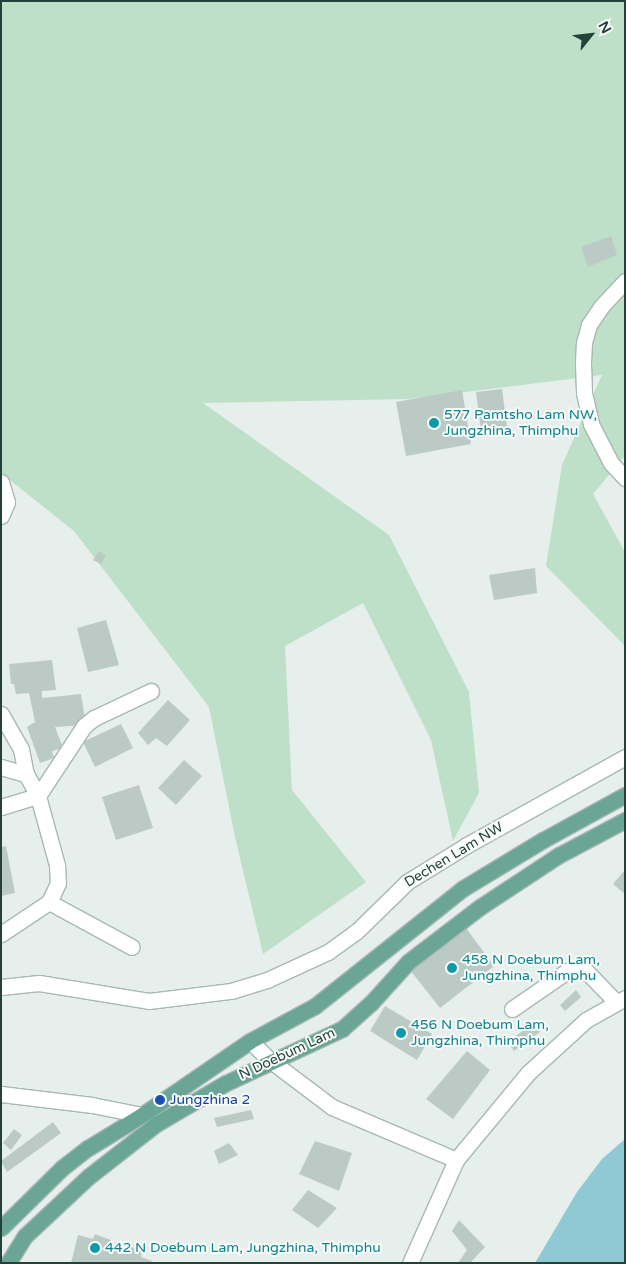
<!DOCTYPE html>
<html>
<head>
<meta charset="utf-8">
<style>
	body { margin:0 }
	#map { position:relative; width:626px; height:1264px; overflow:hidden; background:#e6efeb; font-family:"Varela Round",sans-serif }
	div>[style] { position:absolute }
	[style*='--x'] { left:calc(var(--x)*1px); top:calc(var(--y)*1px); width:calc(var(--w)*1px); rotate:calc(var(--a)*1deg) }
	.green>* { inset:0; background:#bfe0c8 }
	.water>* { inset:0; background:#8ec9d4 }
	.building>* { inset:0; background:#bbcac4 }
	.roads { filter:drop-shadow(1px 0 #a8b8b2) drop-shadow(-1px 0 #a8b8b2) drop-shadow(0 1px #a8b8b2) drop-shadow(0 -1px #a8b8b2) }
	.minor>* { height:15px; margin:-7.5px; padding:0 7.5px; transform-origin:7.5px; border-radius:7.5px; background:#fff }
	.major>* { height:15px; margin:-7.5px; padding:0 7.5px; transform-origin:7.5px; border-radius:7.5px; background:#6aa596 }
	.dots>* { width:14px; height:14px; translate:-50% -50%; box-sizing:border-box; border:2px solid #f7fbf9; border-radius:50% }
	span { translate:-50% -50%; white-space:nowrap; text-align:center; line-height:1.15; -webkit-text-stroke:4px #f7fbf9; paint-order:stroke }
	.culture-label { font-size:14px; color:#0d838f }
	.left { translate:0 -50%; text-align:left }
	.street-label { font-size:14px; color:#24423a }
	.transit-label { font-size:14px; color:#164399 }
	.frame { position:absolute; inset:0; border:2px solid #24423a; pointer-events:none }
	.north { position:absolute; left:566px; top:10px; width:50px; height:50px; -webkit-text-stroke:4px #f7fbf9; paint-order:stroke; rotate:61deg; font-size:14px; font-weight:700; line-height:20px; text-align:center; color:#24423a }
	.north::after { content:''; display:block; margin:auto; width:18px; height:22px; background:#24423a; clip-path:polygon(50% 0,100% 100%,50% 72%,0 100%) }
</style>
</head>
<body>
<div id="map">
	<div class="green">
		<i style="clip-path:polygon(1px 1px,625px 1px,625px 456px,593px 494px,625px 552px,625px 646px,546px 566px,562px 465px,602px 375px,408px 399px,203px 403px,389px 535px,469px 692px,479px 793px,453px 841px,431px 740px,363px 603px,285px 646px,292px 790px,366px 882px,263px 954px,235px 837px,209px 707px,74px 531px,1px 473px)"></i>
	</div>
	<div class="water">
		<i style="clip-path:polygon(625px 1139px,625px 1263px,535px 1263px,577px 1192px,602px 1159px)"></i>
	</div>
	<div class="building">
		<i style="clip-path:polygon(611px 236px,617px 255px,588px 267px,581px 247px)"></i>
		<i style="clip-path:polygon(502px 389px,507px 427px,481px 430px,476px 392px)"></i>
		<i style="clip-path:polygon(462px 390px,471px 444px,406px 456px,396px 402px)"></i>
		<i style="clip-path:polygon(99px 551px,106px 555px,101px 564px,93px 560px)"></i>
		<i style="clip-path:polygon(535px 568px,537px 593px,494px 600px,489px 575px)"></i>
		<i style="clip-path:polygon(106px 620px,119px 665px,88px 672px,77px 628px)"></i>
		<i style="clip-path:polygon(52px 660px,56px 690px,42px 691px,42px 698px,81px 694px,86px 725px,55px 727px,63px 748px,52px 751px,54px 758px,40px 763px,27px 727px,35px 722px,29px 693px,16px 694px,14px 684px,11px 684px,9px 664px)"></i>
		<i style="clip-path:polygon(168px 700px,190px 720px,167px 746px,156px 738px,148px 745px,138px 733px)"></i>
		<i style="clip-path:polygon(121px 724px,133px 748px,95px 767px,83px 742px)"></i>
		<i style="clip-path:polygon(184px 760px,202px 776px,176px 805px,158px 788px)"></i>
		<i style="clip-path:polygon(139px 785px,153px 828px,116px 840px,102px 797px)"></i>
		<i style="clip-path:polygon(6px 846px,15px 893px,1px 896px,1px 847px)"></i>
		<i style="clip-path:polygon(625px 870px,625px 894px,613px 884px)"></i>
		<i style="clip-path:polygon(466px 928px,494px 966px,440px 1008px,410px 970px)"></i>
		<i style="clip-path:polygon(576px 990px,581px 997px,565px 1011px,560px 1005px)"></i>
		<i style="clip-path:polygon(385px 1006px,432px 1034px,417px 1060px,370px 1031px)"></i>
		<i style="clip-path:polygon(533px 1023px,540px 1032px,514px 1051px,508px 1042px)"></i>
		<i style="clip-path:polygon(467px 1051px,490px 1070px,453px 1119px,426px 1099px)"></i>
		<i style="clip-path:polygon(251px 1110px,254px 1119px,217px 1127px,214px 1118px)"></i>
		<i style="clip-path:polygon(53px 1122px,61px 1133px,7px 1172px,1px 1161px)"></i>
		<i style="clip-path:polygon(14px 1129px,22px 1135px,11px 1150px,3px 1143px)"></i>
		<i style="clip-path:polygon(315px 1141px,352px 1153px,339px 1191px,299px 1174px)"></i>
		<i style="clip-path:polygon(229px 1143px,238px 1155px,219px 1164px,214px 1151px)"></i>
		<i style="clip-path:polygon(308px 1190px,337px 1208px,318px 1228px,292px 1210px)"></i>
		<i style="clip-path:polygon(459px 1220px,485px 1247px,470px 1263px,458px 1263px,467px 1250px,452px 1231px)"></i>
		<i style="clip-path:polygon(95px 1234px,111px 1240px,109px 1245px,123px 1250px,125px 1245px,142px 1250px,141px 1257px,152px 1261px,151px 1263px,71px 1263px,78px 1235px,93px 1239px)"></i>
	</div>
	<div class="roads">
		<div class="minor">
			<i style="--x:625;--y:281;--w:35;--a:133"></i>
			<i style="--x:601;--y:307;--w:22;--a:124"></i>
			<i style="--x:589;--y:325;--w:19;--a:106"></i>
			<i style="--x:584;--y:343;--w:20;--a:93"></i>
			<i style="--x:583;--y:363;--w:30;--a:88"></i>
			<i style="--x:584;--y:393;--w:32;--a:77"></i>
			<i style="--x:591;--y:424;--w:44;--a:62.9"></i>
			<i style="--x:611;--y:463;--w:21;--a:47"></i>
			<i style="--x:1;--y:482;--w:21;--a:73"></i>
			<i style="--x:7;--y:502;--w:15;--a:113"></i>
			<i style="--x:1;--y:714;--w:40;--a:60.3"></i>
			<i style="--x:21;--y:749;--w:25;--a:79"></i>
			<i style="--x:26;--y:774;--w:25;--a:61"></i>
			<i style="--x:38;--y:796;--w:72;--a:74.6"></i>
			<i style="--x:57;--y:865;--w:18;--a:87"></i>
			<i style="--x:58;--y:883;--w:21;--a:115"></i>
			<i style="--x:49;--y:902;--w:58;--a:146.3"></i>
			<i style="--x:1;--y:767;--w:26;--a:16"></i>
			<i style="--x:1;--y:807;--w:39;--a:-17"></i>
			<i style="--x:38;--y:796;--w:84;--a:-56.7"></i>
			<i style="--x:84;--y:726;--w:13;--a:-39"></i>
			<i style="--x:94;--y:718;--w:63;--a:-25.3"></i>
			<i style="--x:49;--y:902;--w:94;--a:28.5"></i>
			<i style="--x:1;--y:987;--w:38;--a:-6"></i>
			<i style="--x:39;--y:983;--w:111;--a:9.3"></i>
			<i style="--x:149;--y:1001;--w:83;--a:-7"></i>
			<i style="--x:231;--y:991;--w:38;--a:-17"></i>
			<i style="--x:267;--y:980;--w:67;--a:-24.7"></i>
			<i style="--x:328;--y:952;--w:34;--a:-36"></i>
			<i style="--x:356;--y:932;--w:71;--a:-44.4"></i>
			<i style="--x:407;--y:882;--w:70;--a:-31.7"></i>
			<i style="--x:467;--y:845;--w:181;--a:-29.1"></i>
			<i style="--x:512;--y:1009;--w:67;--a:-34.6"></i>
			<i style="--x:567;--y:971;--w:19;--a:0"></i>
			<i style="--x:586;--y:971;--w:43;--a:45.9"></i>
			<i style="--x:250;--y:1041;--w:29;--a:44"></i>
			<i style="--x:271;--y:1061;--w:76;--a:37"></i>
			<i style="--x:332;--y:1107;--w:135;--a:23.1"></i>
			<i style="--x:1;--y:1094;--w:92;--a:6.9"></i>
			<i style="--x:92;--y:1105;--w:51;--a:11.3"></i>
			<i style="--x:410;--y:1263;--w:113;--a:-65.9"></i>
			<i style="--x:456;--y:1160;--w:113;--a:-50.4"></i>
			<i style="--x:528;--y:1073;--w:79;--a:-42.4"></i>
			<i style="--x:586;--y:1020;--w:45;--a:-29.4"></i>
		</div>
		<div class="major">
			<i style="--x:1;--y:1228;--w:86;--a:-44.5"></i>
			<i style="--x:62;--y:1168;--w:33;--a:-38"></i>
			<i style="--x:88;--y:1148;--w:63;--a:-31.4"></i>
			<i style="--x:142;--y:1115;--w:131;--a:-34.4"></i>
			<i style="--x:250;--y:1041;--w:74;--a:-28.3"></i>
			<i style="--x:315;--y:1006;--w:188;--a:-38.5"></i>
			<i style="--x:462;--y:889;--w:95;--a:-31.2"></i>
			<i style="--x:543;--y:840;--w:94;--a:-28.8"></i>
			<i style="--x:8;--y:1263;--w:32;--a:-58"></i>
			<i style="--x:25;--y:1236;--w:86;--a:-43.1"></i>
			<i style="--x:88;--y:1177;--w:86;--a:-37.9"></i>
			<i style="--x:156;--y:1124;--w:81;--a:-30.4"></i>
			<i style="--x:226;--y:1083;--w:128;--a:-25"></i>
			<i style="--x:342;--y:1029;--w:39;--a:-42"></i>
			<i style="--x:371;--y:1003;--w:55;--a:-47.9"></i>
			<i style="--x:408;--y:962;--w:91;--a:-37.4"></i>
			<i style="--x:480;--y:907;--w:95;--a:-33.4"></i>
			<i style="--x:559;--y:855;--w:75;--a:-27.9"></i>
		</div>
	</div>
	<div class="dots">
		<i style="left:434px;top:423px;background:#0f9aa8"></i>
		<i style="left:452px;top:968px;background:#0f9aa8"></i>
		<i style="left:401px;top:1033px;background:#0f9aa8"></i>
		<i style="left:160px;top:1100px;background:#1a4fb4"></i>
		<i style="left:95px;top:1248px;background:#0f9aa8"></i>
	</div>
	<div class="culture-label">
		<span class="left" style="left:444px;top:423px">577 Pamtsho Lam NW,<br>Jungzhina, Thimphu</span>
		<span class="left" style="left:462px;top:968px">458 N Doebum Lam,<br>Jungzhina, Thimphu</span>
		<span class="left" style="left:411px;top:1033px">456 N Doebum Lam,<br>Jungzhina, Thimphu</span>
		<span class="left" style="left:105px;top:1248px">442 N Doebum Lam, Jungzhina, Thimphu</span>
	</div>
	<div class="street-label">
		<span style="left:454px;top:855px;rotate:-31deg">Dechen Lam NW</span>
		<span style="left:287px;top:1054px;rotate:-25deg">N Doebum Lam</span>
	</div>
	<div class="transit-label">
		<span class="left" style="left:170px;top:1100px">Jungzhina 2</span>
	</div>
	<div class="frame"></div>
	<div class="north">N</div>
</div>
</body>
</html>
